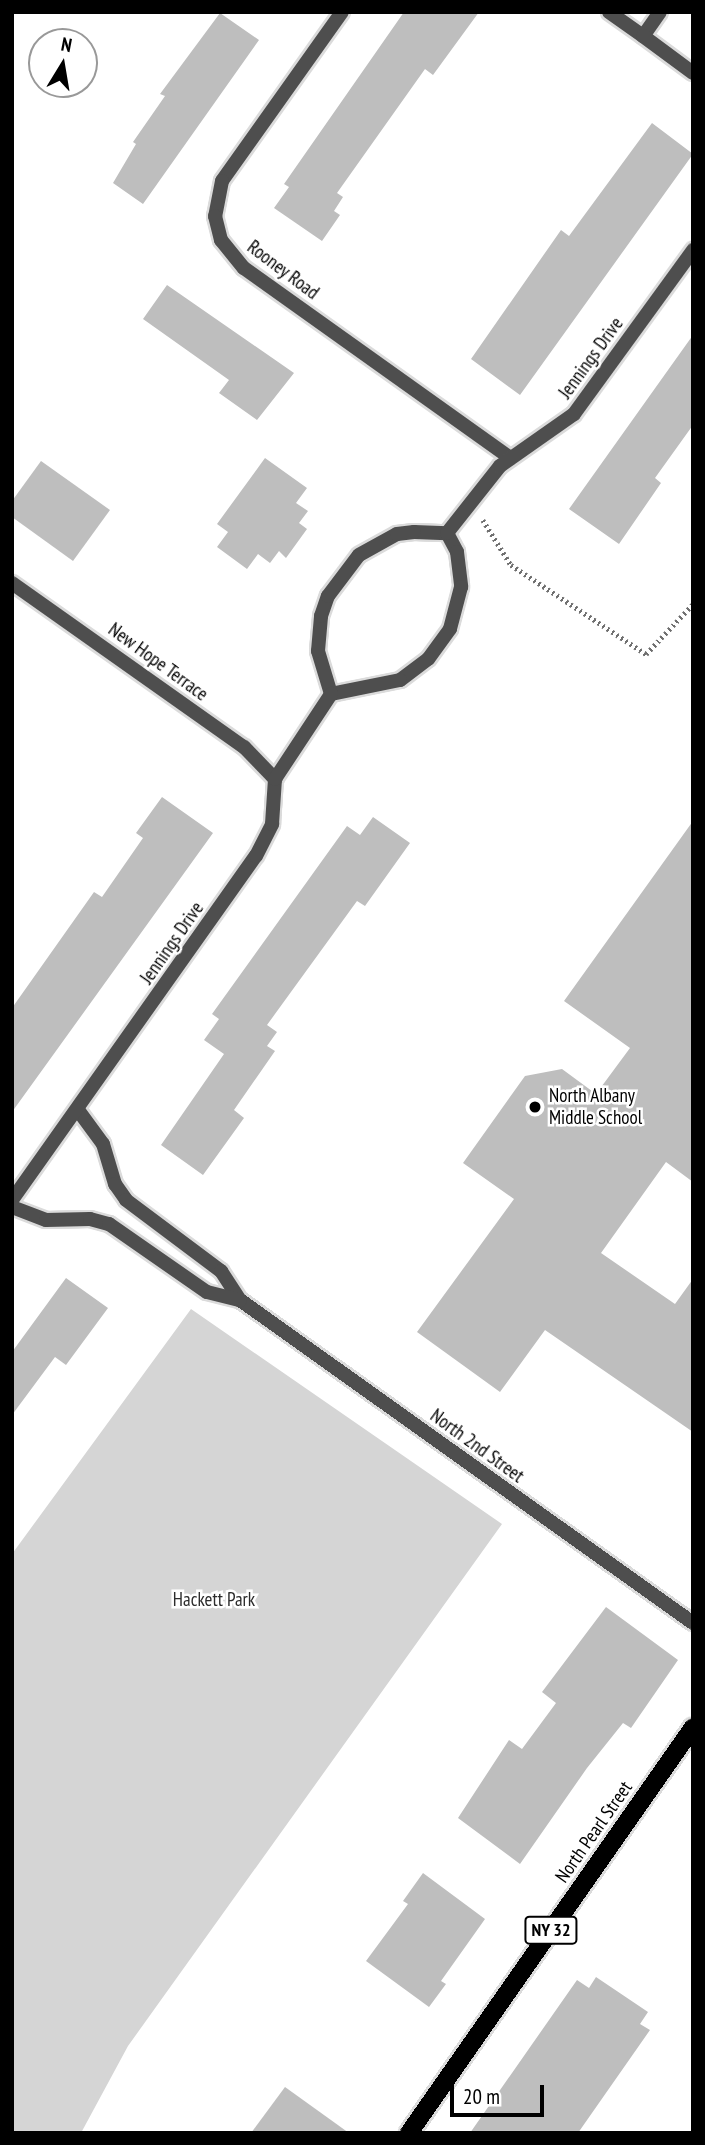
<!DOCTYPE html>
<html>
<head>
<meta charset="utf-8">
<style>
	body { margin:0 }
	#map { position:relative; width:705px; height:2145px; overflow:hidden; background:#fff; font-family:"PT Sans Narrow",sans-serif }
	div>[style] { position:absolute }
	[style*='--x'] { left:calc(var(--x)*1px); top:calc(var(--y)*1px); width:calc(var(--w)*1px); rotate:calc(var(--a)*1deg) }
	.green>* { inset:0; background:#d5d5d5 }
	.building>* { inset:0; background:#bebebe }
	.path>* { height:4.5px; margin-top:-2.25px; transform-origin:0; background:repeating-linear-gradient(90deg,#707070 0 2px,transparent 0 5.5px) }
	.roads { filter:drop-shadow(2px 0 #dbdbdb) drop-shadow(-2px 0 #dbdbdb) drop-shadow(0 2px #dbdbdb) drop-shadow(0 -2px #dbdbdb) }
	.minor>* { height:14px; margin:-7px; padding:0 7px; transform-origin:7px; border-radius:7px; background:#4e4e4e }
	.primary>* { height:18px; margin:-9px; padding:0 9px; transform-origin:9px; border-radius:9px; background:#000 }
	.dots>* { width:19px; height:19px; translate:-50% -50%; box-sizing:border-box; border:4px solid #fff; border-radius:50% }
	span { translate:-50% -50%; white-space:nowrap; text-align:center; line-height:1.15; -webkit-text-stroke:5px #fff; paint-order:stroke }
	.shield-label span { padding:2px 5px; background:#fff; border:2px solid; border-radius:5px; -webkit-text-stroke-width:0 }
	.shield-label { font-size:18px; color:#000; font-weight:700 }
	.street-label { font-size:19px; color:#000 }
	.poi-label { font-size:19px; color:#000 }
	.left { translate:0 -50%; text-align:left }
	.park-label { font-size:19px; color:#2c2c2c }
	.frame { position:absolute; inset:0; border:14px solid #000; pointer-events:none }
	.north { position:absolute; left:28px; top:28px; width:70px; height:70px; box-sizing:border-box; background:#fff; border:2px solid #999; border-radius:50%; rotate:11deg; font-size:19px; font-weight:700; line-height:28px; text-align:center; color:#000 }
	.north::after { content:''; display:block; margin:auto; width:24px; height:32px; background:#000; clip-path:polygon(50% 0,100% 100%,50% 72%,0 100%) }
	.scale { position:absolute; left:450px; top:2085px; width:94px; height:32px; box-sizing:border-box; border:4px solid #000; border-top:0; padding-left:9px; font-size:21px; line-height:24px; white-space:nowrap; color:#000; -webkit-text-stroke:5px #fff; paint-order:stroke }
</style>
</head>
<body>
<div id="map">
	<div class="green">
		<i style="clip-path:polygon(191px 1309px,502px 1524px,128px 2046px,81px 2133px,12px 2133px,12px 1554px)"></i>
	</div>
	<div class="building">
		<i style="clip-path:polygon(404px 12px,479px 12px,433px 75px,425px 69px,337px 193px,343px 197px,334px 211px,340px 215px,322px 241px,274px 208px,289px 187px,284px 184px)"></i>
		<i style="clip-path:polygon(220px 13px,259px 40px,143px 204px,113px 183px,136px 144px,133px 142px,165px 96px,160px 94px)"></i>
		<i style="clip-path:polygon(652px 123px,693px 154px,520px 395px,471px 359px,561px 230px,569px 236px)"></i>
		<i style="clip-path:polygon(167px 285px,294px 373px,257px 420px,219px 393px,229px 380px,143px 319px)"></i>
		<i style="clip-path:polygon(693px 335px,693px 425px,655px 478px,661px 483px,619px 544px,569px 509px)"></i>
		<i style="clip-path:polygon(265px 458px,307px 488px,296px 503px,308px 511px,299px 523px,307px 529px,286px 558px,279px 551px,270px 563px,258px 554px,247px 569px,217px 547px,228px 532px,217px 524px)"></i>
		<i style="clip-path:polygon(41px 461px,110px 510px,73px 561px,12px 517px,12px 501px)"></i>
		<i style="clip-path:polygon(162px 797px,213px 833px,12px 1112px,12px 1008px,94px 892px,102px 897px,143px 838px,136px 833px)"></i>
		<i style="clip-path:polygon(373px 817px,410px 843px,365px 906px,357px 901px,267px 1025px,277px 1032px,267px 1046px,275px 1051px,234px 1110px,244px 1118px,203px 1175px,161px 1145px,224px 1054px,204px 1040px,219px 1019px,212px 1014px,347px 826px,360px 835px)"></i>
		<i style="clip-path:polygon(693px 821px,693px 1182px,666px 1162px,601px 1253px,675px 1304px,693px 1279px,693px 1432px,545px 1330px,500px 1392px,417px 1332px,514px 1199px,463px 1163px,525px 1076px,562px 1069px,596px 1094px,630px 1048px,564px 1001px)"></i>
		<i style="clip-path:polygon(66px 1278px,108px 1308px,66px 1365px,55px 1357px,12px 1415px,12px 1352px)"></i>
		<i style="clip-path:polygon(606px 1607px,678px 1660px,631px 1728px,623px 1723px,587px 1768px,520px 1864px,458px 1818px,509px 1740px,522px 1749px,556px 1703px,542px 1692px)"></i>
		<i style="clip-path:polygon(423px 1873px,485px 1919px,441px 1981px,446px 1984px,429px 2007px,366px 1961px,408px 1904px,403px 1901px)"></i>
		<i style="clip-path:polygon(596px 1977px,648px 2012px,640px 2024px,650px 2030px,578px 2133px,470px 2133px,577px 1980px,589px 1988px)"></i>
		<i style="clip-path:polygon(285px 2087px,349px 2133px,251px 2133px)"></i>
	</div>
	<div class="path">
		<i style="--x:483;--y:520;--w:53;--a:58.1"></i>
		<i style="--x:511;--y:565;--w:162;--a:33.4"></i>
		<i style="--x:646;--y:654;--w:69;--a:-46.8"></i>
	</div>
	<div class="roads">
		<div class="minor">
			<i style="--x:342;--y:12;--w:207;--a:125.4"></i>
			<i style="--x:222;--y:181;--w:36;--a:101"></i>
			<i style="--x:215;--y:216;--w:25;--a:76"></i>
			<i style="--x:221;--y:240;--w:36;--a:51"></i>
			<i style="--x:244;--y:268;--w:327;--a:35.5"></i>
			<i style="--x:609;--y:12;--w:42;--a:35.2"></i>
			<i style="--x:660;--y:12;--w:29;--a:125"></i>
			<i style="--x:643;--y:36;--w:62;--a:36.5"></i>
			<i style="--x:414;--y:532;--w:33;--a:2"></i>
			<i style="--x:447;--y:533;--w:21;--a:62"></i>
			<i style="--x:457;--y:552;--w:35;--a:83"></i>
			<i style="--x:461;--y:587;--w:43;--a:104.7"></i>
			<i style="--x:450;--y:629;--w:37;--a:126"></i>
			<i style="--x:428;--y:659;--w:35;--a:143"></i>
			<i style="--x:400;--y:680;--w:70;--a:168.5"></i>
			<i style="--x:331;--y:694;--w:45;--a:-106.8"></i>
			<i style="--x:318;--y:651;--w:35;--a:-85"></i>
			<i style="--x:321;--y:616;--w:21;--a:-71"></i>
			<i style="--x:328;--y:596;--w:51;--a:-52.9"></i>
			<i style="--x:359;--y:555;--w:43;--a:-28.9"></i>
			<i style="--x:397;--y:534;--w:17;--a:-7"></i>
			<i style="--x:447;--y:533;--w:85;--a:-51.7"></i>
			<i style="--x:500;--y:466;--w:90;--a:-35.1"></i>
			<i style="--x:574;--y:414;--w:203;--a:-54"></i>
			<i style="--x:12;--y:583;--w:284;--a:35.3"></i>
			<i style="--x:244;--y:747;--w:45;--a:45.9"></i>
			<i style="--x:78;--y:1110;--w:42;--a:53.7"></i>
			<i style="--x:103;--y:1144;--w:42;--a:73.3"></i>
			<i style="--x:115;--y:1184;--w:19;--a:55"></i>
			<i style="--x:126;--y:1200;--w:119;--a:36.8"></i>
			<i style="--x:221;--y:1271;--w:35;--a:57"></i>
			<i style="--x:240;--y:1300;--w:556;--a:35.49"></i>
			<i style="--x:12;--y:1200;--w:422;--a:-54.7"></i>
			<i style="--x:256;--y:856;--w:36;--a:-63"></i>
			<i style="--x:272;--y:824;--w:45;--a:-86.2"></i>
			<i style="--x:275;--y:779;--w:102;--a:-56.6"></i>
			<i style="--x:12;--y:1207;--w:36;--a:21"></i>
			<i style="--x:46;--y:1220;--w:44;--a:-1.3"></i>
			<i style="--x:90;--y:1219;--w:20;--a:15"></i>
			<i style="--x:109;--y:1224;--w:119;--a:34.8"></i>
			<i style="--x:207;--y:1292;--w:34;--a:14"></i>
		</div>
		<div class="primary">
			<i style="--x:409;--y:2133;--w:495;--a:-55"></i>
		</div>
	</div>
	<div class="dots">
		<i style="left:535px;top:1107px;background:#000"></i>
	</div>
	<div class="shield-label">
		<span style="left:551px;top:1930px">NY 32</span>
	</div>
	<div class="street-label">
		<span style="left:283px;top:270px;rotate:37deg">Rooney Road</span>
		<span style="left:591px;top:358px;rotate:-54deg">Jennings Drive</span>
		<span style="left:158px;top:662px;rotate:36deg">New Hope Terrace</span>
		<span style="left:172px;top:943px;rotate:-55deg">Jennings Drive</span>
		<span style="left:477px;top:1446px;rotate:36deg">North 2nd Street</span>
		<span style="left:594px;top:1832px;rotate:-55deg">North Pearl Street</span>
	</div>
	<div class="poi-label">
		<span class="left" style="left:549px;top:1107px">North Albany<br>Middle School</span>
	</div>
	<div class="park-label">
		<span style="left:214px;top:1600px">Hackett Park</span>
	</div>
	<div class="frame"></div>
	<div class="north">N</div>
	<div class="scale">20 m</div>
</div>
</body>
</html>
